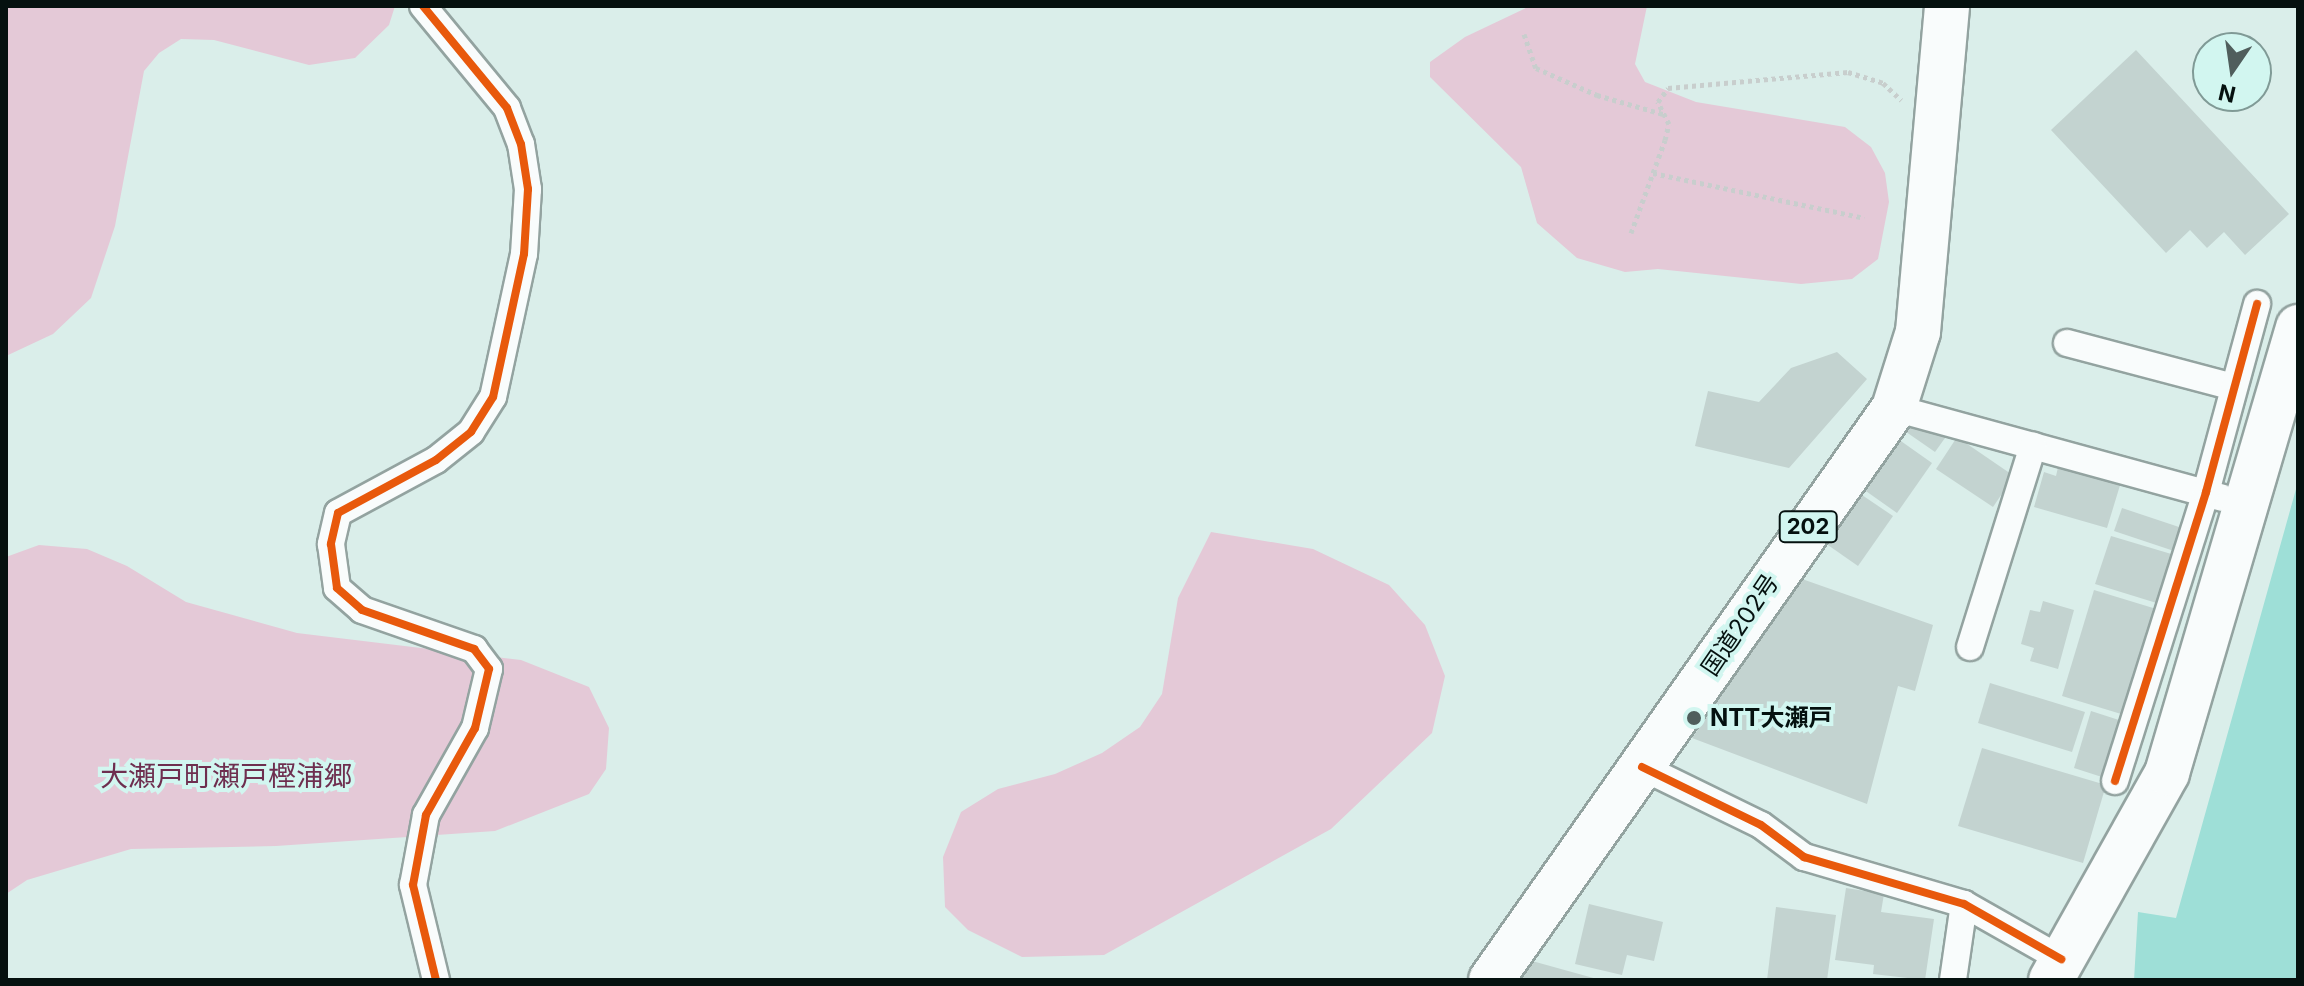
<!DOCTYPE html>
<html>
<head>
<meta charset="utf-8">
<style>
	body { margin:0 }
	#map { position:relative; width:2304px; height:986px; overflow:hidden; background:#daeeea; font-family:Inter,"Noto Sans JP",sans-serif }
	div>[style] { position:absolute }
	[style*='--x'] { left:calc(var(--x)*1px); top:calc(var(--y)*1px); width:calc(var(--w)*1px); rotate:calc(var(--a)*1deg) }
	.green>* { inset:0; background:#e4c9d7 }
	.water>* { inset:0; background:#9edfd7 }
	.building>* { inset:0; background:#c3d3d0 }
	.path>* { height:5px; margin-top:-2.5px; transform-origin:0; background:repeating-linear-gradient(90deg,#c8cecd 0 4px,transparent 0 8px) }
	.roads { filter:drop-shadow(2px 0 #93a3a0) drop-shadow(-2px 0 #93a3a0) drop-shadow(0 2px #93a3a0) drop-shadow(0 -2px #93a3a0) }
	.minor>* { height:26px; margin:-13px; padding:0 13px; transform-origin:13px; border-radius:13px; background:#f9fcfc }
	.trunk>* { height:44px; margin:-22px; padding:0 22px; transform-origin:22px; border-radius:22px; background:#f9fcfc }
	.cycleway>* { height:8px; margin:-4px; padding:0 4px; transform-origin:4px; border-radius:4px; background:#e8590c }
	.dots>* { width:22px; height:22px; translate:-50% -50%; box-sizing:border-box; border:4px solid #d2f6f0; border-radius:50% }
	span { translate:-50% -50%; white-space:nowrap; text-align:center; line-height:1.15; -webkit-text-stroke:8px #d2f6f0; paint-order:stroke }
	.shield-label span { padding:2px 6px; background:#d2f6f0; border:2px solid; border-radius:6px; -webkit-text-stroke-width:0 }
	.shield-label { font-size:22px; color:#05110f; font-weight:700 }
	.street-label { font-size:24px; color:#05110f }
	.poi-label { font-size:24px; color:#05110f; font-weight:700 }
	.left { translate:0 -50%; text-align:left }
	.quarter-label { font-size:28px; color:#6e2e4f }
	.frame { position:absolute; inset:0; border:8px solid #05110f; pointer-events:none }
	.north { position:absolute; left:2192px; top:32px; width:80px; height:80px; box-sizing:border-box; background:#d2f6f0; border:2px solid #809a96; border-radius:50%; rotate:193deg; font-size:22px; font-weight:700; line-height:32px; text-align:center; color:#05110f }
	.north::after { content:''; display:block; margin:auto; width:28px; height:36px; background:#505e5c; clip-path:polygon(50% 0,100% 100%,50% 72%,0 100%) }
</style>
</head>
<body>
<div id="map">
	<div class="green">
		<i style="clip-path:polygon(6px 6px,395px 6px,389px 25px,355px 58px,309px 65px,214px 40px,181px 39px,159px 53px,144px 71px,115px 226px,91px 298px,53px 334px,6px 356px)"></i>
		<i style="clip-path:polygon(1530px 6px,1647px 6px,1635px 64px,1645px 82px,1696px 102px,1845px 127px,1871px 147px,1885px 173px,1889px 202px,1878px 259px,1852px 279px,1801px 284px,1658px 269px,1625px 272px,1577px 258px,1537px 223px,1521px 167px,1430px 77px,1430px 62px,1465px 37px)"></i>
		<i style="clip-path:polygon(1211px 532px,1313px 549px,1389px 585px,1425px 625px,1445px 676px,1432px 733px,1331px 829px,1104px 955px,1022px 957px,968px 930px,945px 907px,943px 857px,961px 812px,998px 789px,1055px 774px,1102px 753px,1140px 727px,1162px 694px,1178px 598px)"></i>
		<i style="clip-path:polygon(39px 545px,87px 549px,127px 566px,186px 602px,297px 633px,521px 660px,589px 687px,609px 728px,606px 769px,589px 794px,495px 831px,276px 846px,131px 849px,27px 880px,6px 894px,6px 557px)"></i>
	</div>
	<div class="water">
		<i style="clip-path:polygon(2298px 482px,2298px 980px,2134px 980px,2138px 912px,2176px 918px)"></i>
	</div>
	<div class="building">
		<i style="clip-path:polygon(2136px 50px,2289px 214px,2245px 255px,2224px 232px,2207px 248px,2190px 230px,2166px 253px,2051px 130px)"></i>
		<i style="clip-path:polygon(1837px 352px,1867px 379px,1789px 468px,1695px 446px,1708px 391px,1759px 402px,1791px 368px)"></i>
		<i style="clip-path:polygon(1925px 421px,1950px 431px,1935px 452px,1899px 427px)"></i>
		<i style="clip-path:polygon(1957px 437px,2014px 476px,1993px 507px,1936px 469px)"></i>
		<i style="clip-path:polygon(1898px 439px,1932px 463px,1897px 513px,1863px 489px)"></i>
		<i style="clip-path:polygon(2059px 463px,2121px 482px,2107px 528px,2034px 507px,2044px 472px,2056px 476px)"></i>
		<i style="clip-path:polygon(1859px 493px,1893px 516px,1858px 566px,1825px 543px)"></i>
		<i style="clip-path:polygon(2122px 508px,2182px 528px,2174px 551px,2114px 531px)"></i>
		<i style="clip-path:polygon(2111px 536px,2178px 556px,2163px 605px,2095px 584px)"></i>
		<i style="clip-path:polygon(1802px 579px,1933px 625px,1915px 691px,1898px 686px,1867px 804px,1692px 738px)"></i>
		<i style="clip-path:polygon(2094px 590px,2163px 611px,2131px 717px,2062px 696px)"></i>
		<i style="clip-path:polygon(2043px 601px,2074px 610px,2058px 669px,2030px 661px,2034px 648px,2021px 644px,2030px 610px,2040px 612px)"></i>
		<i style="clip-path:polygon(1990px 683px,2085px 712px,2072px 752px,1978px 723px)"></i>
		<i style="clip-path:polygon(2091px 711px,2122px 721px,2105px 778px,2074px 768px)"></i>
		<i style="clip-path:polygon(1982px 748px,2106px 785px,2083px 863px,1958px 826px)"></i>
		<i style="clip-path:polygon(1846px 888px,1884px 894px,1881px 912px,1934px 919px,1925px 980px,1873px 974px,1874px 965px,1835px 960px)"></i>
		<i style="clip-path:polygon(1589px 904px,1663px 922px,1654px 961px,1627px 955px,1622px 975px,1575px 964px)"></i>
		<i style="clip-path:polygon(1776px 907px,1836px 915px,1827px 980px,1767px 980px)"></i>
		<i style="clip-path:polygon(1518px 957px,1597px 979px,1596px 980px,1512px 980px)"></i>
	</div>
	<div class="path">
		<i style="--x:1524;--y:34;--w:36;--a:71"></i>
		<i style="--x:1536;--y:68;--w:67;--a:23.9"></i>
		<i style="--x:1597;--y:95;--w:69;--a:16.1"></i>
		<i style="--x:1653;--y:173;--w:216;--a:12"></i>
		<i style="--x:1631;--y:233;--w:99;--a:-69.9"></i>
		<i style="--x:1665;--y:140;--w:16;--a:-76"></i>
		<i style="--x:1669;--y:124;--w:25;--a:-117"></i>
		<i style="--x:1658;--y:102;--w:17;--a:-54"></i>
		<i style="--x:1668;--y:88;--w:181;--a:-5.1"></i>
		<i style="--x:1848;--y:72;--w:37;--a:17"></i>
		<i style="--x:1883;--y:83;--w:25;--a:43"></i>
	</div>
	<div class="roads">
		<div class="minor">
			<i style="--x:423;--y:6;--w:132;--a:50.5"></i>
			<i style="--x:507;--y:108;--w:39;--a:69"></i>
			<i style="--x:521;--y:144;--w:46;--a:81.2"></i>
			<i style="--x:528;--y:189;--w:65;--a:93.5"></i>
			<i style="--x:524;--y:254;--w:146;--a:102.2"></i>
			<i style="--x:493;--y:397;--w:41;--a:122.2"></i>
			<i style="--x:471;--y:432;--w:45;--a:141.3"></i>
			<i style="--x:436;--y:460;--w:111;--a:151.6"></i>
			<i style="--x:338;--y:513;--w:32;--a:103"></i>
			<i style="--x:331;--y:544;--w:44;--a:82.2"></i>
			<i style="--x:337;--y:588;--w:33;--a:41"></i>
			<i style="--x:362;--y:610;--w:119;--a:19.2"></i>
			<i style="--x:474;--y:649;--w:25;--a:53"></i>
			<i style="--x:489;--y:669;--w:61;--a:103.3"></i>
			<i style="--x:475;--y:728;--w:100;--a:119.4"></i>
			<i style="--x:426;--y:815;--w:71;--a:100.5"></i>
			<i style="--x:413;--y:885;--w:98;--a:76.4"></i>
			<i style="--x:2067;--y:343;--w:172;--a:14.8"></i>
			<i style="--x:1894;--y:408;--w:340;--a:15.3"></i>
			<i style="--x:1970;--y:647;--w:211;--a:-72.6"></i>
			<i style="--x:1642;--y:767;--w:132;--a:26"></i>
			<i style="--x:1761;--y:825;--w:54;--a:36.7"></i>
			<i style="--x:1804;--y:857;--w:167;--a:16.4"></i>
			<i style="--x:1964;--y:904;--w:112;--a:29.6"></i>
			<i style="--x:2115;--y:781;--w:303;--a:-72.5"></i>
			<i style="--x:2206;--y:492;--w:195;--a:-74.8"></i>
			<i style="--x:1953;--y:980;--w:77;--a:-81.8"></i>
		</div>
		<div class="trunk">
			<i style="--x:1491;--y:980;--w:700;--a:-54.83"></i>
			<i style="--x:1894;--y:408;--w:80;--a:-72.5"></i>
			<i style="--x:1918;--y:332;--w:327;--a:-84.9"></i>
			<i style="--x:2051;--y:980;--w:237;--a:-60.7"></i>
			<i style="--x:2167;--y:773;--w:465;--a:-73.6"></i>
		</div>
	</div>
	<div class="cycleway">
		<i style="--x:423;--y:6;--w:132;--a:50.5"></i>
		<i style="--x:507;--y:108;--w:39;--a:69"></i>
		<i style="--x:521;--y:144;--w:46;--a:81.2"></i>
		<i style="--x:528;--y:189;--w:65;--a:93.5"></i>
		<i style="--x:524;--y:254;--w:146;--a:102.2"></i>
		<i style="--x:493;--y:397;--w:41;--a:122.2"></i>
		<i style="--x:471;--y:432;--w:45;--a:141.3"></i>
		<i style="--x:436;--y:460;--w:111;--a:151.6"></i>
		<i style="--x:338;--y:513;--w:32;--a:103"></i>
		<i style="--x:331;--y:544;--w:44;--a:82.2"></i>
		<i style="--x:337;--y:588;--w:33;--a:41"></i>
		<i style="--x:362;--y:610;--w:119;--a:19.2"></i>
		<i style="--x:474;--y:649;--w:25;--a:53"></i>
		<i style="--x:489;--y:669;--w:61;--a:103.3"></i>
		<i style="--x:475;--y:728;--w:100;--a:119.4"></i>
		<i style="--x:426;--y:815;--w:71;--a:100.5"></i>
		<i style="--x:413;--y:885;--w:98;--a:76.4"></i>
		<i style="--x:1642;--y:767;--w:132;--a:26"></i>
		<i style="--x:1761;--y:825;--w:54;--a:36.7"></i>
		<i style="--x:1804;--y:857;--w:167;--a:16.4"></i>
		<i style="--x:1964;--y:904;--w:112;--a:29.6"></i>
		<i style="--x:2115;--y:781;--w:303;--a:-72.5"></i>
		<i style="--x:2206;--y:492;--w:195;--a:-74.8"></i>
	</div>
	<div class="dots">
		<i style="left:1694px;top:718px;background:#505e5c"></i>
	</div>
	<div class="shield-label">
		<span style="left:1808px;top:527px">202</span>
	</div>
	<div class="street-label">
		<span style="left:1740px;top:625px;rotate:-56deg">国道202号</span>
	</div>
	<div class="poi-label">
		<span class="left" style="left:1710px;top:718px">NTT大瀬戸</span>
	</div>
	<div class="quarter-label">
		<span style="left:226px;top:776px">大瀬戸町瀬戸樫浦郷</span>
	</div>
	<div class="frame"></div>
	<div class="north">N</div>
</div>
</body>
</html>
